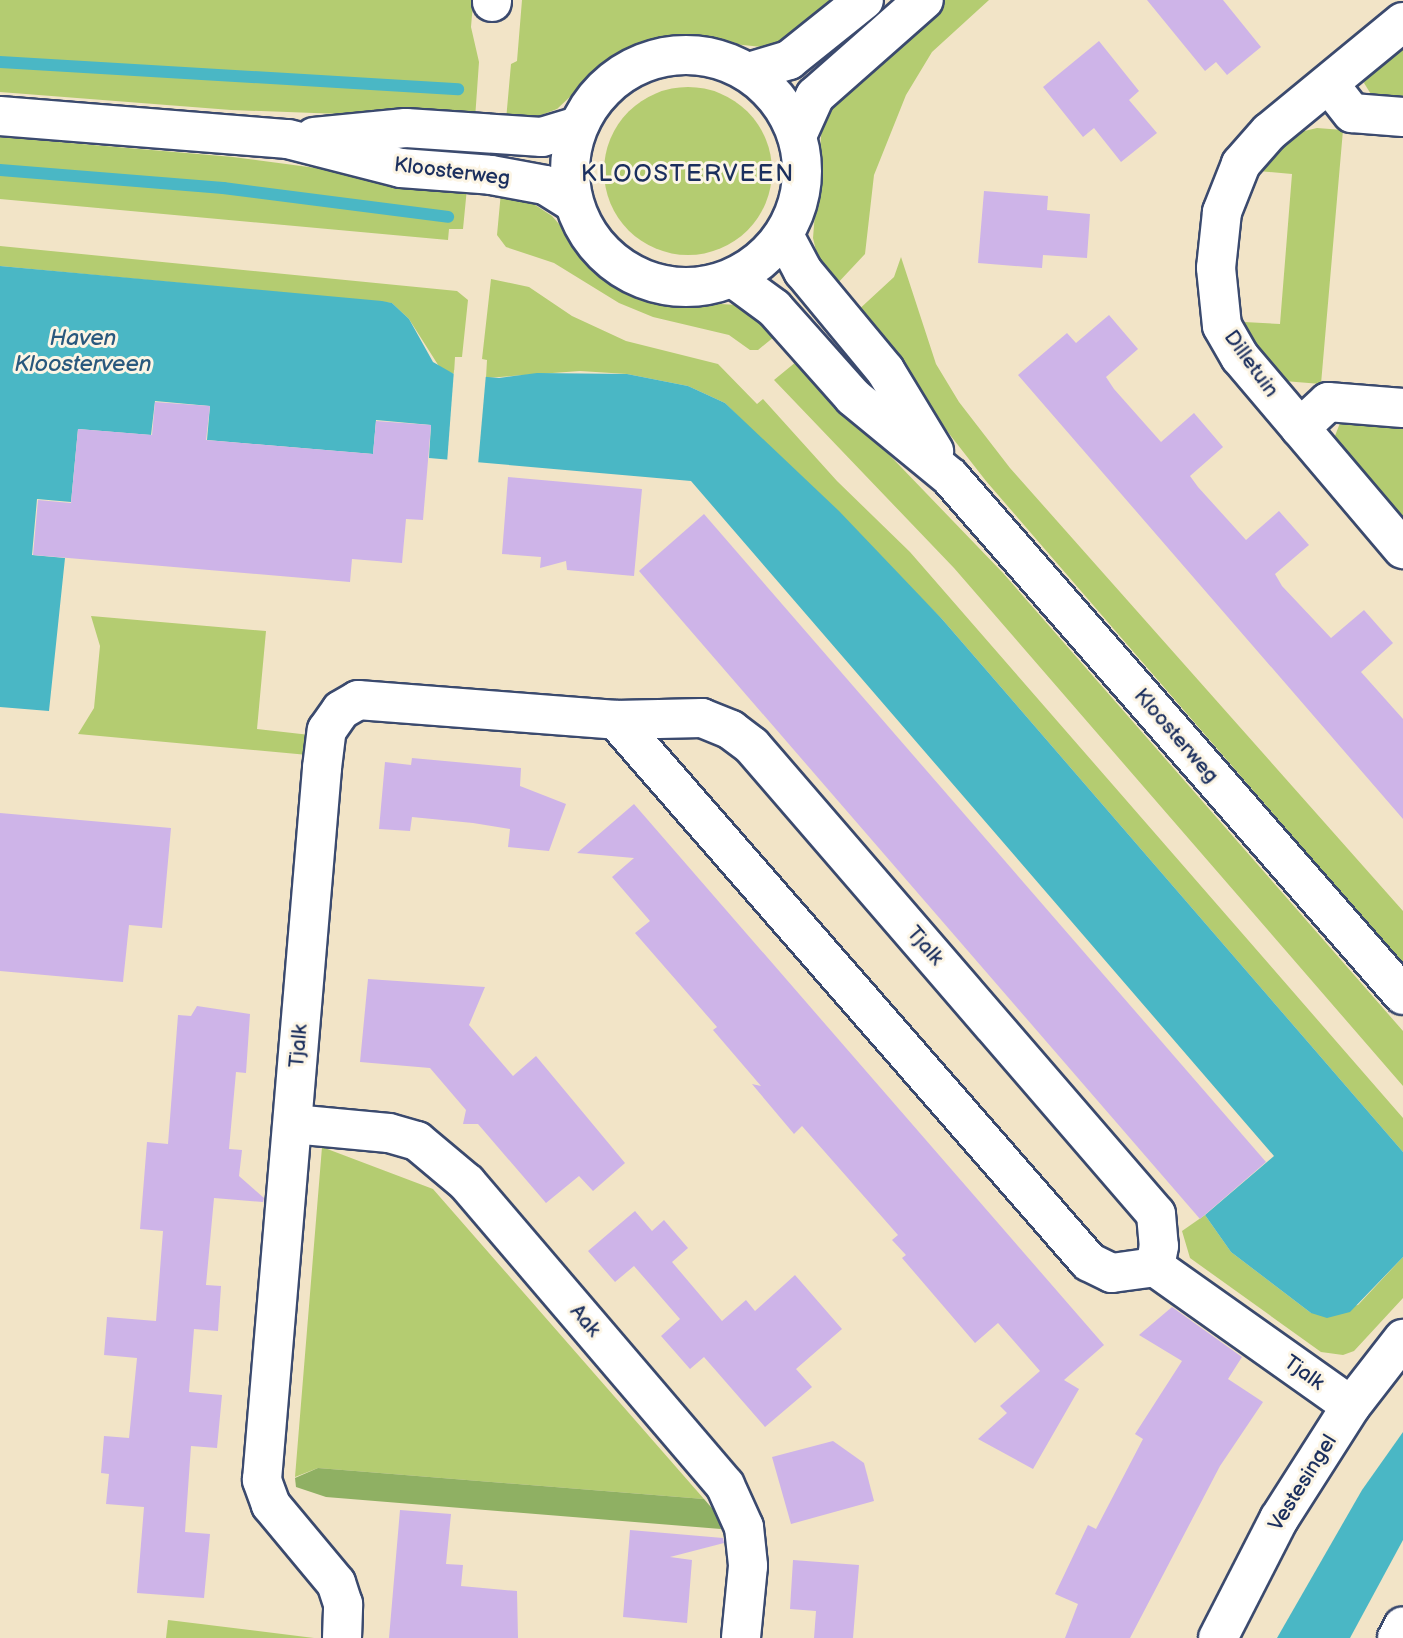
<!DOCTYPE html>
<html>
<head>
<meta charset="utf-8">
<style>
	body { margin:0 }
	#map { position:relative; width:1403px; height:1638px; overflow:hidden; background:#f2e4c7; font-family:"Balsamiq Sans",sans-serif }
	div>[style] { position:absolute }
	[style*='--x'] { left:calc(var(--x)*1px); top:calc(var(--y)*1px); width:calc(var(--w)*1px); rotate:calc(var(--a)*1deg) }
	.green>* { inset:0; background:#b4cc71 }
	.round { border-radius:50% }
	.forest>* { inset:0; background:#8fb063 }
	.water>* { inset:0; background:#4ab7c5 }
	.pier>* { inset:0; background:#f2e4c7 }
	.stream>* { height:12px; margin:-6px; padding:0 6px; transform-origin:6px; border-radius:6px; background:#4ab7c5 }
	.building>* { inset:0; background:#ceb4e8 }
	.roads { filter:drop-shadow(2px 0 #3b4a6e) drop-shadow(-2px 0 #3b4a6e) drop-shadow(0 2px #3b4a6e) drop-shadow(0 -2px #3b4a6e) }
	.minor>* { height:38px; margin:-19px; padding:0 19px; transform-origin:19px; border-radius:19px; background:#fff }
	.minor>.ring { margin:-19px; padding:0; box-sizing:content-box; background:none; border:38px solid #fff; border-radius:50% }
	span { translate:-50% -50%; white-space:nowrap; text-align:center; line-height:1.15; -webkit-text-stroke:6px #fcf5e5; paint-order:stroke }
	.street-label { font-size:21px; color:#1b2f5e }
	.water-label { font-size:23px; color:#29587d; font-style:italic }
	.quarter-label { font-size:24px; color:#1b2f5e; letter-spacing:2px }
</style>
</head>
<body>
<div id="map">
	<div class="green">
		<i style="clip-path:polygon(0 0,481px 0,473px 3px,471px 27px,479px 62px,475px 119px,231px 110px,0 92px)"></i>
		<i style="clip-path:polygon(522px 0,842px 0,786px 39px,762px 47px,676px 38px,645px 44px,604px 65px,557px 109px,528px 120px,506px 120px,511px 64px,517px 61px)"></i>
		<i style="clip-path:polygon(944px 0,989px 0,932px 52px,906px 95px,874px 175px,865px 254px,835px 286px,817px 255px,813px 238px,822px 124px,830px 108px)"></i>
		<i style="clip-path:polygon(1403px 45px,1403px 102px,1374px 99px,1364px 83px,1368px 73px)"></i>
		<i class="round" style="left:604px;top:87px;width:168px;height:168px"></i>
		<i style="clip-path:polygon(1317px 128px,1343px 130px,1321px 384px,1284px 381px,1247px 338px,1244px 322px,1280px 324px,1292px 174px,1258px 171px,1296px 133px)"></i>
		<i style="clip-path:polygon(0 137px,233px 157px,467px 188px,463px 229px,449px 229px,448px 240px,0 199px)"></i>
		<i style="clip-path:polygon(501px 192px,523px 197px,552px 216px,592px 262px,625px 287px,668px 301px,738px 305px,780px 332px,758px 350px,750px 350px,729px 335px,653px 317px,619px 303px,554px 263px,506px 247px,497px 235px)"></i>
		<i style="clip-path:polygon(0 246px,457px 291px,468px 300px,462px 357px,455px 357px,454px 374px,440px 368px,409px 319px,392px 303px,0 266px)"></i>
		<i style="clip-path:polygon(901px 257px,936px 364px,959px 402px,1010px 468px,1403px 911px,1403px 964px,986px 481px,855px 313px,894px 277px)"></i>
		<i style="clip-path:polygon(491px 279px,529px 287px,572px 316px,626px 341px,718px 364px,757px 404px,763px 399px,837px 481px,910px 552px,1403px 1118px,1403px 1152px,942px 619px,725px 403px,688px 386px,627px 374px,580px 371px,486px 378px,487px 360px,482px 359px)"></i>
		<i style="clip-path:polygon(802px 357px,849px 413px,1003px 573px,1403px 1031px,1403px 1086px,954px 568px,774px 380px)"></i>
		<i style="clip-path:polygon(1352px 418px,1403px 423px,1403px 523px,1333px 441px,1340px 423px)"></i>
		<i style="clip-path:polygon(91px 616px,266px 631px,257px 729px,310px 735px,308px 755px,78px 734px,94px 708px,100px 646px)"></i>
		<i style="clip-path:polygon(322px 1147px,433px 1189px,704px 1499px,318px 1468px,295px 1477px)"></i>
		<i style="clip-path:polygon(1205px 1215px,1231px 1252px,1311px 1313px,1358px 1305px,1403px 1257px,1403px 1298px,1354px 1351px,1343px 1355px,1321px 1352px,1190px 1258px,1182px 1231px)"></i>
		<i style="clip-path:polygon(168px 1620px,314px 1638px,166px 1638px)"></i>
	</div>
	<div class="forest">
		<i style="clip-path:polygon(318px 1468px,704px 1499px,717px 1514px,721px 1529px,326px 1497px,296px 1487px,295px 1478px)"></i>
	</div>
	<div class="water">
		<i style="clip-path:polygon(0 266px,382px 301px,392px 303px,409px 319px,433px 362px,454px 374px,499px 378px,537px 373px,627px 374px,688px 386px,725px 403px,839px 511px,942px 619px,1403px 1152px,1403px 1257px,1350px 1312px,1327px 1318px,1311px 1313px,1231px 1252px,1205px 1215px,1274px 1156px,691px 481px,429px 458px,431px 425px,376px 420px,373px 454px,207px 440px,210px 406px,155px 401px,151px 435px,78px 429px,71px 502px,37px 499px,32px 555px,65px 558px,49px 711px,0 707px)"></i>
		<i style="clip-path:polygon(1403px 1432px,1403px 1540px,1350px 1638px,1277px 1638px,1362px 1490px)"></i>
	</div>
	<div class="pier">
		<i style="clip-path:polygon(454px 370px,486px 374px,478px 465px,447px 463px)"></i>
	</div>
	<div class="stream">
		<i style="--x:0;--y:62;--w:459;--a:3.4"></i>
		<i style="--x:0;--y:170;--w:224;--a:4.6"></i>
		<i style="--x:223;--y:188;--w:227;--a:7.3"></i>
	</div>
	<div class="building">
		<i style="clip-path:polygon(1147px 0,1223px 0,1261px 47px,1227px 75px,1216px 62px,1205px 71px)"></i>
		<i style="clip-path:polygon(1099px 41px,1139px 91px,1129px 100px,1157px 133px,1121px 162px,1094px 128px,1083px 137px,1043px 87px)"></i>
		<i style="clip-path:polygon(984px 191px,1048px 196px,1047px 210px,1090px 214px,1087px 258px,1043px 255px,1042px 268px,978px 263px)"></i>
		<i style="clip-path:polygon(1109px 315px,1138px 349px,1106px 377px,1114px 389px,1161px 442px,1194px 413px,1223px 447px,1190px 476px,1198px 487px,1246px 540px,1279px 511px,1309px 545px,1275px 574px,1282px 586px,1331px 638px,1364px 610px,1393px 643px,1361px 672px,1403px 719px,1403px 819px,1018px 375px,1067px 333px,1076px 343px)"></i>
		<i style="clip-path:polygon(155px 402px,210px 406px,206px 440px,373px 454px,376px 421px,431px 425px,423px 520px,406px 519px,402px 563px,352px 559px,350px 582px,33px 555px,38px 500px,71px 503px,78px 429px,152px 435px)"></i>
		<i style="clip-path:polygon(508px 477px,642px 489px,634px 576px,567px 570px,566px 561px,540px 568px,541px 557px,502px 554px)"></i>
		<i style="clip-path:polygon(704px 514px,1266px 1162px,1200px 1219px,639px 571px)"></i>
		<i style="clip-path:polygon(412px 758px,521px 768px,520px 786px,566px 804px,549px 851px,508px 847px,510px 829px,473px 823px,412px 817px,410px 831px,379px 829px,385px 762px,411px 765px)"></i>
		<i style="clip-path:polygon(634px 804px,1104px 1345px,1064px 1380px,1079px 1389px,1033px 1469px,978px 1439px,1007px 1413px,1000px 1406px,1040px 1371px,998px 1323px,975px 1343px,902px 1258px,906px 1255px,892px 1240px,898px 1235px,802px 1126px,794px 1134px,752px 1084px,761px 1086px,713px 1030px,717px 1027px,635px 933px,650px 921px,612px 877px,634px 858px,577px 853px)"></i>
		<i style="clip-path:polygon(0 813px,171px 828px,162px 928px,129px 925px,123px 982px,0 971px)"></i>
		<i style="clip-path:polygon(368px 979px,485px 987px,469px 1025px,513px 1076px,536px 1056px,625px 1163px,593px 1191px,579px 1176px,546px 1203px,478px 1124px,463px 1124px,466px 1110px,430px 1068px,360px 1062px)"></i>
		<i style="clip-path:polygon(197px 1006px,250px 1014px,246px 1073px,236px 1072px,229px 1149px,242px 1150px,239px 1176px,264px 1198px,263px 1202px,214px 1198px,206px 1285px,221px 1286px,218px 1331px,194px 1329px,189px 1392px,222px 1395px,217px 1448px,191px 1446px,185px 1532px,210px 1534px,204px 1598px,137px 1593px,144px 1507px,106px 1504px,109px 1474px,101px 1473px,104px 1436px,129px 1438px,137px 1358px,104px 1355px,107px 1317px,156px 1321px,163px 1231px,140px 1229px,147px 1142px,168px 1144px,178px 1015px,191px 1016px)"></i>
		<i style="clip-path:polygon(635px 1211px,652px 1231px,664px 1220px,688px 1248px,672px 1262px,722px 1321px,746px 1300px,755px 1311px,795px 1275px,842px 1329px,796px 1369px,812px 1387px,765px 1427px,704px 1357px,690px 1369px,661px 1336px,680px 1319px,634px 1266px,615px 1282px,588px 1251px)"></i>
		<i style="clip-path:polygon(1172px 1307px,1242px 1357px,1228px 1379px,1263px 1402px,1220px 1466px,1130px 1638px,1065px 1638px,1078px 1604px,1055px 1594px,1088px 1525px,1096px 1529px,1143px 1439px,1135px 1434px,1182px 1361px,1139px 1335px)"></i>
		<i style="clip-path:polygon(833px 1441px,864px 1463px,874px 1501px,791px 1524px,772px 1457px)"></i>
		<i style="clip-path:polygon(400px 1510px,451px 1514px,446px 1564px,463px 1565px,461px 1586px,517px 1591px,518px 1638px,389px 1638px)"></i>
		<i style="clip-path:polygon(630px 1530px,723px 1538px,724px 1543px,670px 1557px,692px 1560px,687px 1623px,623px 1617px)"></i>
		<i style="clip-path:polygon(793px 1560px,859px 1565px,853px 1638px,814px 1638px,816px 1611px,790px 1609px)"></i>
	</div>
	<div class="roads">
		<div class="minor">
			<i style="--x:492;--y:2;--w:2;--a:-90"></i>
			<i style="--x:1403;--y:22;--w:173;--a:140.6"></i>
			<i style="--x:1269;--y:132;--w:43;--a:131.2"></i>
			<i style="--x:1241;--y:164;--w:52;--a:111.6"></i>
			<i style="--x:1222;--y:212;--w:56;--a:96.1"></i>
			<i style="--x:1216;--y:268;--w:58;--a:84.1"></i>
			<i style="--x:1222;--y:326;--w:36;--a:60"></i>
			<i style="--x:1240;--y:357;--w:252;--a:49.7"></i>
			<i class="ring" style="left:570px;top:55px;width:194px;height:194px"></i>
			<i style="--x:749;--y:72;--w:42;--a:-16.7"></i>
			<i style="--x:789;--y:60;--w:96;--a:-38.7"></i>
			<i style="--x:1329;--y:84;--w:37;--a:52"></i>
			<i style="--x:1352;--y:113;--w:51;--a:4.5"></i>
			<i style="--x:0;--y:116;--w:289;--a:4.6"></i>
			<i style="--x:288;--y:139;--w:117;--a:14.4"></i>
			<i style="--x:401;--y:168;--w:90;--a:4.4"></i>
			<i style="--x:491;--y:175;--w:55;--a:10.5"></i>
			<i style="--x:545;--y:185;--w:32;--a:32"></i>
			<i style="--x:797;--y:136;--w:44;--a:-65.8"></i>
			<i style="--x:815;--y:96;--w:145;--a:-41.4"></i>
			<i style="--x:314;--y:137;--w:92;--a:-5.6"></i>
			<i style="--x:406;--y:128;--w:136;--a:3.8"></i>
			<i style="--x:542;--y:137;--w:38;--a:-17"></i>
			<i style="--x:784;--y:235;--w:41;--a:62.2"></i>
			<i style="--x:803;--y:271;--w:129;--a:50.4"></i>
			<i style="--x:885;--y:370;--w:95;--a:58.8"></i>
			<i style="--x:733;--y:278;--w:51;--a:36.2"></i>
			<i style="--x:774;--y:308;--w:119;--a:48.4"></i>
			<i style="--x:853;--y:397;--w:126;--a:39.5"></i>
			<i style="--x:950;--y:477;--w:688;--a:48.83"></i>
			<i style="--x:1300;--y:428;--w:38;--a:-43"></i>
			<i style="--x:1328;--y:402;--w:75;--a:4.6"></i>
			<i style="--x:616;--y:720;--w:719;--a:48.89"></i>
			<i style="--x:1089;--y:1262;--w:25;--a:26"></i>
			<i style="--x:1112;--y:1273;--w:43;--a:-7.9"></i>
			<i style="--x:293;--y:1124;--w:96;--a:5.4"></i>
			<i style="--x:389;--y:1133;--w:29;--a:16"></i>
			<i style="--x:417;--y:1141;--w:65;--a:40"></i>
			<i style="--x:467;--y:1183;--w:397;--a:49.5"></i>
			<i style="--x:725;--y:1485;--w:46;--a:65.7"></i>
			<i style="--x:744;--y:1527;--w:39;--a:84"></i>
			<i style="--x:748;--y:1566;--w:72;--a:95.6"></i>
			<i style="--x:1155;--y:1267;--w:240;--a:35.3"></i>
			<i style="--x:342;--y:1638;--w:34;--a:-88"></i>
			<i style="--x:343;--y:1604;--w:22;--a:-108"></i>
			<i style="--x:336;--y:1583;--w:102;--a:-129.8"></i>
			<i style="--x:271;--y:1505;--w:27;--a:-110"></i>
			<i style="--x:262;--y:1480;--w:715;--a:-85.18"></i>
			<i style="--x:322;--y:768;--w:38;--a:-83"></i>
			<i style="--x:327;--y:730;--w:24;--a:-55"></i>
			<i style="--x:341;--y:710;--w:20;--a:-30"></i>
			<i style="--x:358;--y:700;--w:259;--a:4.4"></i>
			<i style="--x:616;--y:720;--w:86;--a:-1.3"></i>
			<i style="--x:702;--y:718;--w:31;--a:22"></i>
			<i style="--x:731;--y:730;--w:26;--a:37"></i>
			<i style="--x:752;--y:746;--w:618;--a:49.2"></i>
			<i style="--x:1156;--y:1214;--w:32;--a:85"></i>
			<i style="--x:1159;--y:1246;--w:21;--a:101"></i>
			<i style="--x:1218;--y:1638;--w:134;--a:-62.9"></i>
			<i style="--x:1279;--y:1519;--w:134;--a:-57.5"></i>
			<i style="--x:1351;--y:1406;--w:85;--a:-52.2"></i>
			<i style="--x:1397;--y:1638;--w:13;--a:-63"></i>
		</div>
	</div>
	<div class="street-label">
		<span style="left:452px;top:172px;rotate:7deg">Kloosterweg</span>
		<span style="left:1251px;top:364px;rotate:54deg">Dilletuin</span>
		<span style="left:1176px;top:736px;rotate:49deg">Kloosterweg</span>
		<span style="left:925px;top:946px;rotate:49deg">Tjalk</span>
		<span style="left:299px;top:1046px;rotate:-85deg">Tjalk</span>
		<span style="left:585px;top:1321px;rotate:49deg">Aak</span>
		<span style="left:1304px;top:1373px;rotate:36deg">Tjalk</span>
		<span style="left:1303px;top:1483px;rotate:-58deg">Vestesingel</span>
	</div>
	<div class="water-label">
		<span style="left:83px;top:351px">Haven<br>Kloosterveen</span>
	</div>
	<div class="quarter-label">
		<span style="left:688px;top:174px">KLOOSTERVEEN</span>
	</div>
</div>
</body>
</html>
